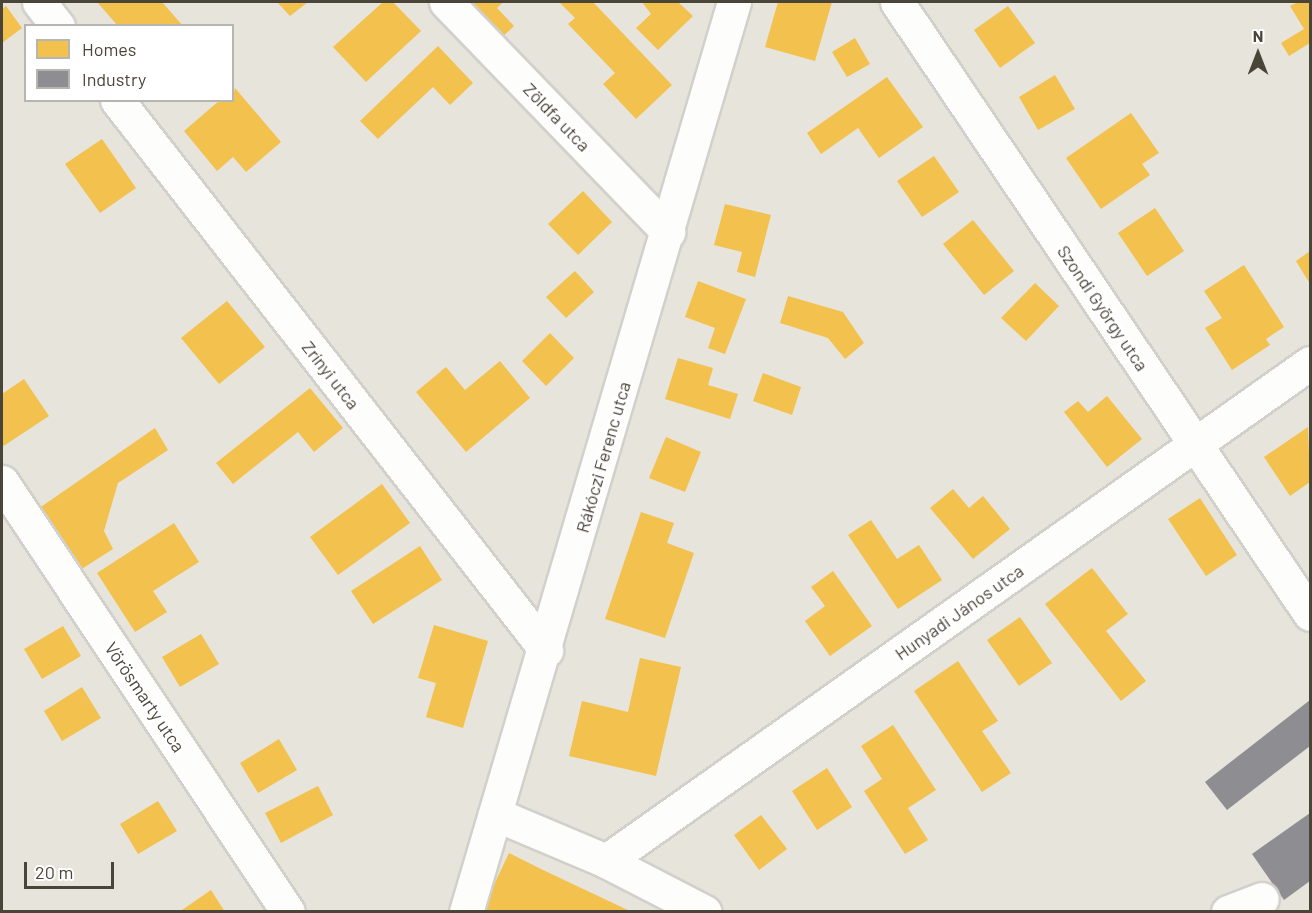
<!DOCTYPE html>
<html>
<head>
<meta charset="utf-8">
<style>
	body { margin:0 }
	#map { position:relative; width:1312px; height:913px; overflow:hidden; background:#f3f2ee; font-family:Barlow,sans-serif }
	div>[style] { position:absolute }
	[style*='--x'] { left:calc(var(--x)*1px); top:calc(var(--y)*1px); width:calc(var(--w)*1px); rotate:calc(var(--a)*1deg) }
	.residential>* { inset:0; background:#e7e4dc }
	.homes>* { inset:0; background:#f2c14e }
	.industry>* { inset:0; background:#8d8d92 }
	.roads { filter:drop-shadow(2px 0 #d1d0cb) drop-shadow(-2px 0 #d1d0cb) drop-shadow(0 2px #d1d0cb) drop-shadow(0 -2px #d1d0cb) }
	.minor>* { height:33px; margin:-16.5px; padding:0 16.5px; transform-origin:16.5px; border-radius:16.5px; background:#fdfdfc }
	span { translate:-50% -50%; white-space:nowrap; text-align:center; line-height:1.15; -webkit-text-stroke:6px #fff; paint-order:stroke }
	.street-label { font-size:18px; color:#4a4539 }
	.frame { position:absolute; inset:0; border:3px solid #4a4539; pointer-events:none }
	.legend { position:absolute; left:24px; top:24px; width:210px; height:78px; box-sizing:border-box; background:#fff; border:2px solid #b7b5b0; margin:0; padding:8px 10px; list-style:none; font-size:18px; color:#4a4539 }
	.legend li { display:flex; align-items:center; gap:12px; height:30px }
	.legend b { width:30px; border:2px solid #b7b5b0 }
	.north { position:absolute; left:1228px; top:24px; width:60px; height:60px; -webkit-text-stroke:4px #fff; paint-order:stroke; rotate:0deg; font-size:16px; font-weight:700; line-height:24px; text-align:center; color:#4a4539 }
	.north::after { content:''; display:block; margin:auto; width:21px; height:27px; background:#4a4539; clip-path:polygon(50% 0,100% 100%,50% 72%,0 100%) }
	.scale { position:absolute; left:24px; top:862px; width:90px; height:27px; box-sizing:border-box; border:3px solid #4a4539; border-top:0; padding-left:8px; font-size:18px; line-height:21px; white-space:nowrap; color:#4a4539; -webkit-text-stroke:4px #fff; paint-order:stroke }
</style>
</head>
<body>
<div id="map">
	<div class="residential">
		<i style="clip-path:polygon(evenodd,2px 2px,1310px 2px,1310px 911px,2px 911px,2px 2px,26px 26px,232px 26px,232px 100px,26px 100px,26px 26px)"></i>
	</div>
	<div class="homes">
		<i style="clip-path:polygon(97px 2px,162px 2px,183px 26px,118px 26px)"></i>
		<i style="clip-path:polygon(277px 2px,308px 2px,290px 16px)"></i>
		<i style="clip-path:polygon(383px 2px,393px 2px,421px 31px,366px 82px,333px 47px)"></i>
		<i style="clip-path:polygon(470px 2px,503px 2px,497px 8px,514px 26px,496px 43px,463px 8px)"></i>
		<i style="clip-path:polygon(559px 2px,593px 2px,672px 85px,636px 119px,603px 84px,615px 73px,568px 24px,575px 18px)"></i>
		<i style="clip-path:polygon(642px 2px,678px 2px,693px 16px,658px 50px,636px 28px,651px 14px)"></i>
		<i style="clip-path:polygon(778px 2px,832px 2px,815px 61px,765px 47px)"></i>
		<i style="clip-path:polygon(1298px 2px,1310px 2px,1310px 43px,1289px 56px,1281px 43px,1304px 29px,1290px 6px)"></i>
		<i style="clip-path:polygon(6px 6px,22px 28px,2px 43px,2px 9px)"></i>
		<i style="clip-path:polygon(1008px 6px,1035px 43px,1000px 68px,974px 30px)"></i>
		<i style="clip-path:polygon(855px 38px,870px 64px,847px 77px,832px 52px)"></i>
		<i style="clip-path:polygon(438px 46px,473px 83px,450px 105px,433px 87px,378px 139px,360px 121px)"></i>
		<i style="clip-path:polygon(1055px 75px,1075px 109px,1038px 130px,1019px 97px)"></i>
		<i style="clip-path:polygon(887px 77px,923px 127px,879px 158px,858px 128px,821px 154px,807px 133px)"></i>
		<i style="clip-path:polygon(235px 88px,281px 142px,246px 172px,233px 157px,217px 171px,184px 131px,220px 100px,232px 100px)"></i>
		<i style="clip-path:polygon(1131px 113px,1159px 153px,1142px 164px,1150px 175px,1101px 209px,1066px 158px)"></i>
		<i style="clip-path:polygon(102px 139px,136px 188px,100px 213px,65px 164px)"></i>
		<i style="clip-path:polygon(934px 156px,959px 192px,922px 217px,897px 181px)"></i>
		<i style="clip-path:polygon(583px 191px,612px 222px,578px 255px,548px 224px)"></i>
		<i style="clip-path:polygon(725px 204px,771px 215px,755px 277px,737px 272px,742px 252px,714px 245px)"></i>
		<i style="clip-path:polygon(1155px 208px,1184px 251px,1147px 276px,1118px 233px)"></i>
		<i style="clip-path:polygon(973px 220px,1014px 271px,984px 295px,943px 244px)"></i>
		<i style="clip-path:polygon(1310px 251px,1310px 284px,1296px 261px)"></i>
		<i style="clip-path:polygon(1244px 265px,1284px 327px,1266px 339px,1270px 345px,1232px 370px,1205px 328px,1222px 318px,1204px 291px)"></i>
		<i style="clip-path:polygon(575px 271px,594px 292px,566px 318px,546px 297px)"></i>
		<i style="clip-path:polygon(698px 281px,746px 299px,725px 354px,708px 348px,715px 328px,685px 317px)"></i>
		<i style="clip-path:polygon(1035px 283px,1059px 306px,1026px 341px,1001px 318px)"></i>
		<i style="clip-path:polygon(788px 296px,843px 312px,864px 343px,845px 359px,828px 338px,780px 323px)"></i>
		<i style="clip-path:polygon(227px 301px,265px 347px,219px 384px,181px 338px)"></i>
		<i style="clip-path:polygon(550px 333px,574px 358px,546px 386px,522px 361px)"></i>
		<i style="clip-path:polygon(678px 358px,713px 368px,708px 385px,738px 394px,730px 419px,665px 399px)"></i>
		<i style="clip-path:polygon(500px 361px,530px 398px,466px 452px,416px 392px,446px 367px,465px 390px)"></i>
		<i style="clip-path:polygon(763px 373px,801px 387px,792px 415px,753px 401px)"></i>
		<i style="clip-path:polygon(24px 379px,49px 416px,2px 447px,2px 394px)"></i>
		<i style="clip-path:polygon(310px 388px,343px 428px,314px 452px,298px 432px,233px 484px,216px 463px)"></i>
		<i style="clip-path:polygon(1107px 396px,1142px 439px,1107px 467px,1064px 412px,1078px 401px,1088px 412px)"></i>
		<i style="clip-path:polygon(1308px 427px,1310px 482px,1290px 496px,1264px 457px)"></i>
		<i style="clip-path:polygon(155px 428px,168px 450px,118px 483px,104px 531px,113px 549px,80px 570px,38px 509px)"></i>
		<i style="clip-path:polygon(666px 437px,701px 452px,685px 492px,649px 478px)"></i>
		<i style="clip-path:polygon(382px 484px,410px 523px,338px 575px,310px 537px)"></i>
		<i style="clip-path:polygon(953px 489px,969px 508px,983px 496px,1010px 529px,973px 559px,930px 508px)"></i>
		<i style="clip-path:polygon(1200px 498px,1237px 555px,1206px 576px,1168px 519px)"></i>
		<i style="clip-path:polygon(641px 512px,674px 523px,667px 543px,694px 553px,665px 638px,605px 619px)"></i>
		<i style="clip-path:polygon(871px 520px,897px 559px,919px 545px,942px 580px,898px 609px,848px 535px)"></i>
		<i style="clip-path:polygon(174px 523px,199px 562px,153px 591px,167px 612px,135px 632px,97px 573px)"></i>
		<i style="clip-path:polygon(420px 546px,442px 580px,373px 624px,351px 591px)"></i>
		<i style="clip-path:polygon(1092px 568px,1128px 614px,1106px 631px,1146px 681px,1121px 701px,1045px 604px)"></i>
		<i style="clip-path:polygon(833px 571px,872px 626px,830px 656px,805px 621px,825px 606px,811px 587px)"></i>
		<i style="clip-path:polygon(1020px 617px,1052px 663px,1019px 686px,987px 640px)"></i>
		<i style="clip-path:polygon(434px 625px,488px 641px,463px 728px,426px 717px,436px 683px,418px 678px)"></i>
		<i style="clip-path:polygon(63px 626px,81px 656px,42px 679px,24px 649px)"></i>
		<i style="clip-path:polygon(201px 634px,219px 664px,180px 687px,162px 657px)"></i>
		<i style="clip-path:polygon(640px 658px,681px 667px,656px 776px,569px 756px,582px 701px,628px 712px)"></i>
		<i style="clip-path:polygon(958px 661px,998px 721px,982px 731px,1011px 773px,982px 792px,914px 691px)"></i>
		<i style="clip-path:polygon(82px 687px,101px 718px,62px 741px,44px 711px)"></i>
		<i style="clip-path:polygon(893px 725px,936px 790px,908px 808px,928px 840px,905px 854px,864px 791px,882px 779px,861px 746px)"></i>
		<i style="clip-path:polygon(279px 739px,297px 770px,258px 793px,240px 763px)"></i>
		<i style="clip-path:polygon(827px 768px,852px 807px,817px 830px,792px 791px)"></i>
		<i style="clip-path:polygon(318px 786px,333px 815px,281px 843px,265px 813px)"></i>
		<i style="clip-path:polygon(158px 801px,177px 831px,138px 854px,120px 824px)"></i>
		<i style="clip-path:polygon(761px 815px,787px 849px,759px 870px,734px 835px)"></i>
		<i style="clip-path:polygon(509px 853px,543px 870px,632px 912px,481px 912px)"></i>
		<i style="clip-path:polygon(211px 890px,225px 912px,179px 912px)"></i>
	</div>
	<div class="industry">
		<i style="clip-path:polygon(1310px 700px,1310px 746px,1227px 810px,1205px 782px)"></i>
		<i style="clip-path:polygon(1310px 813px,1310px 881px,1284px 900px,1252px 854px)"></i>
	</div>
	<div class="roads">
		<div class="minor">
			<i style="--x:39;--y:2;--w:31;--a:52"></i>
			<i style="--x:446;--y:2;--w:320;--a:46"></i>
			<i style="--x:897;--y:2;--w:738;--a:55.99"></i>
			<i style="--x:117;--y:100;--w:698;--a:52.05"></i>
			<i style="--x:2;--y:482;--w:516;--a:56.37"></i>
			<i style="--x:495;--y:814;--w:121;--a:22.9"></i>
			<i style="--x:606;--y:861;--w:862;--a:-35.28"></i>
			<i style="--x:606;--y:861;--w:111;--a:27.3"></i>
			<i style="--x:466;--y:912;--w:949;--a:-73.59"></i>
			<i style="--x:1228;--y:912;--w:36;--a:-21"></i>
		</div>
	</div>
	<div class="street-label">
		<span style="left:557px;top:117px;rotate:46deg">Zöldfa utca</span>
		<span style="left:1103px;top:308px;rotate:56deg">Szondi György utca</span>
		<span style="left:331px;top:375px;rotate:52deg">Zrínyi utca</span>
		<span style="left:603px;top:457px;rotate:-74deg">Rákóczi Ferenc utca</span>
		<span style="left:959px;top:612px;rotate:-35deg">Hunyadi János utca</span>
		<span style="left:145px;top:697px;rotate:56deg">Vörösmarty utca</span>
	</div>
	<div class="frame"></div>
	<ul class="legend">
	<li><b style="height:16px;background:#f2c14e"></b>Homes</li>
	<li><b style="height:16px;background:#8d8d92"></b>Industry</li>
	</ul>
	<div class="north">N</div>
	<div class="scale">20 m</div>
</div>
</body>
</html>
